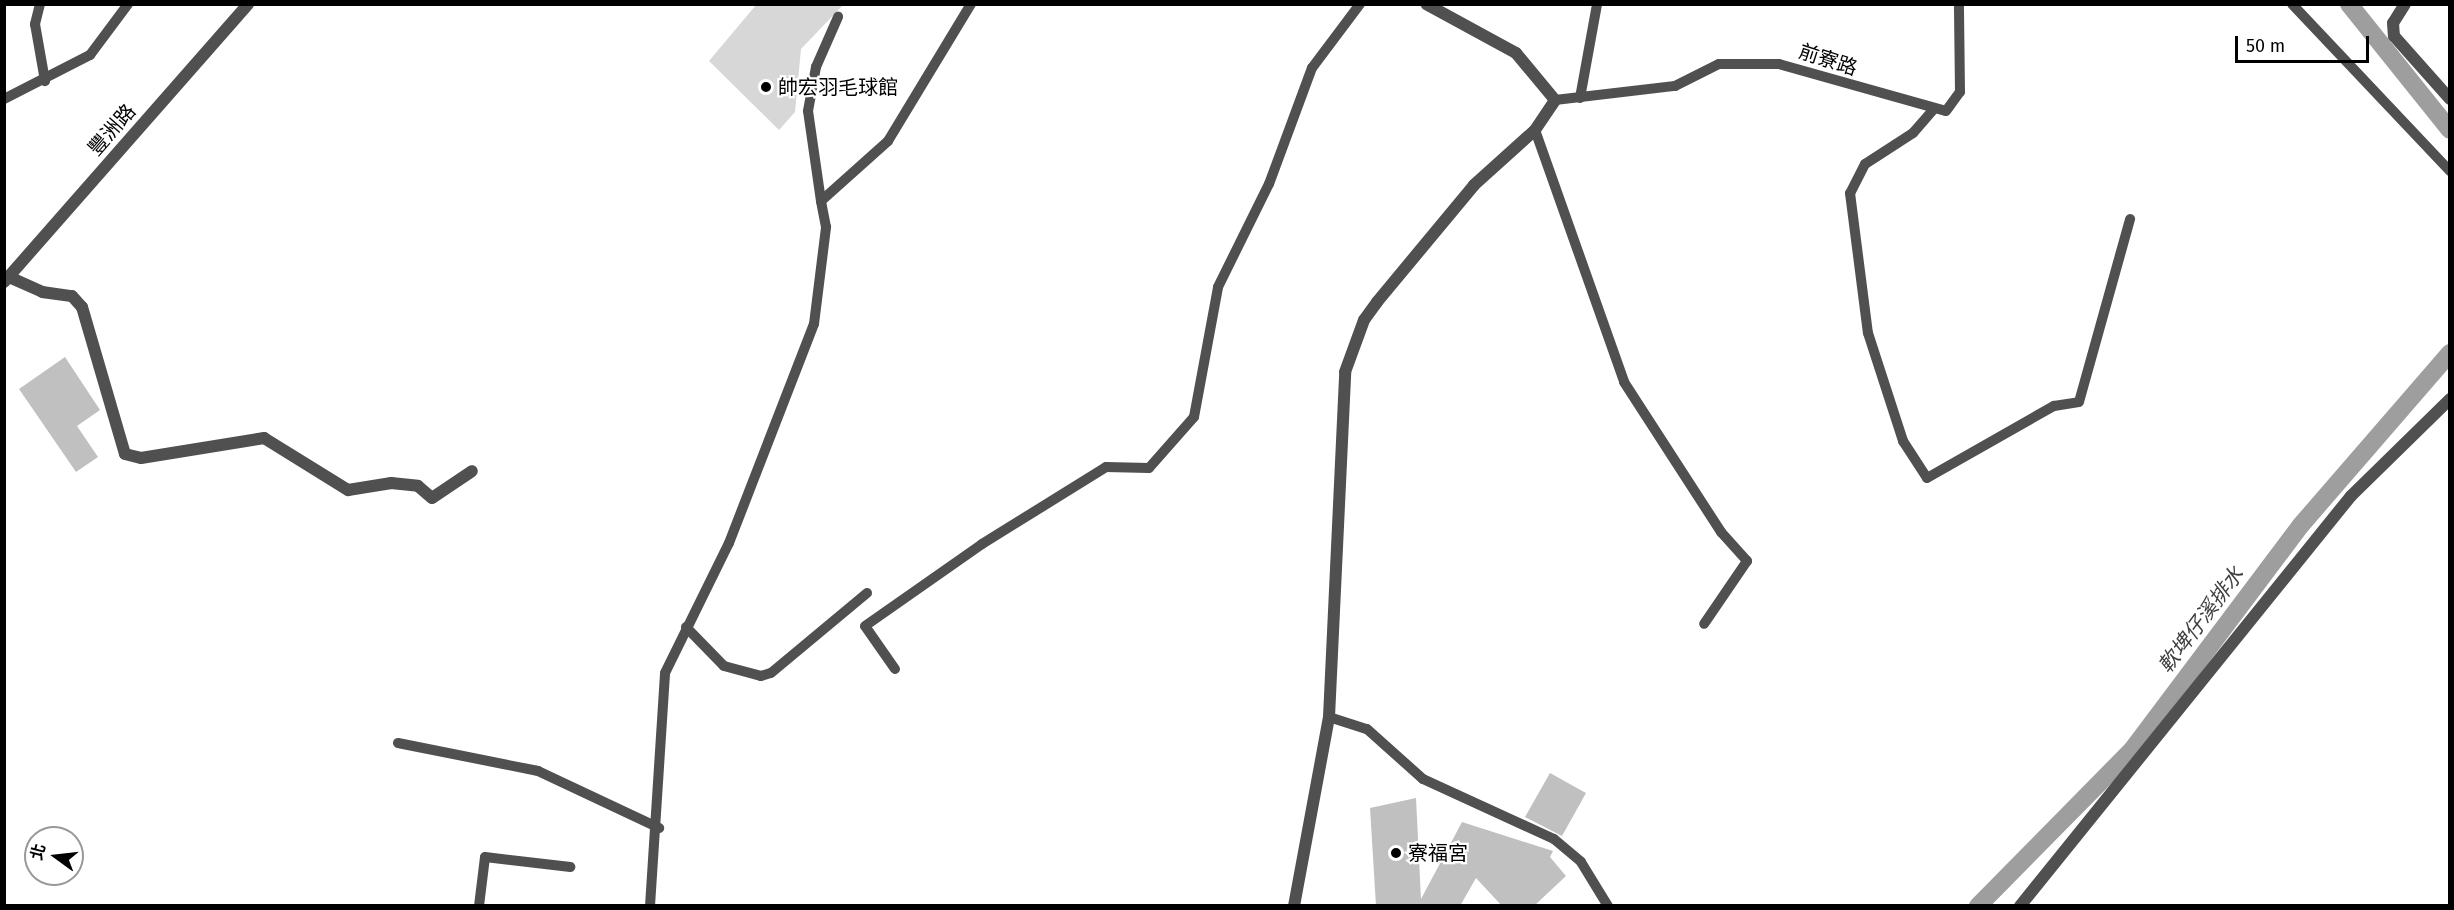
<!DOCTYPE html>
<html>
<head>
<meta charset="utf-8">
<style>
	body { margin:0 }
	#map { position:relative; width:2454px; height:910px; overflow:hidden; background:#fff; font-family:"Fira Sans","Noto Sans TC",sans-serif }
	div>[style] { position:absolute }
	[style*='--x'] { left:calc(var(--x)*1px); top:calc(var(--y)*1px); width:calc(var(--w)*1px); rotate:calc(var(--a)*1deg) }
	.green>* { inset:0; background:#d7d7d7 }
	.canal>* { height:18px; margin:-9px; padding:0 9px; transform-origin:9px; border-radius:9px; background:#9e9e9e }
	.building>* { inset:0; background:#c0c0c0 }
	.service>* { height:10px; margin:-5px; padding:0 5px; transform-origin:5px; border-radius:5px; background:#505050 }
	.minor>* { height:12px; margin:-6px; padding:0 6px; transform-origin:6px; border-radius:6px; background:#505050 }
	.tertiary>* { height:12px; margin:-6px; padding:0 6px; transform-origin:6px; border-radius:6px; background:#505050 }
	.dots>* { width:16px; height:16px; translate:-50% -50%; box-sizing:border-box; border:3px solid #fff; border-radius:50% }
	span { translate:-50% -50%; white-space:nowrap; text-align:center; line-height:1.15; -webkit-text-stroke:4.5px #fff; paint-order:stroke }
	.street-label { font-size:20px; color:#000 }
	.poi-label { font-size:20px; color:#000 }
	.left { translate:0 -50%; text-align:left }
	.water-label { font-size:21px; color:#3f3f3f; font-style:italic }
	.frame { position:absolute; inset:0; border:6px solid #000; pointer-events:none }
	.north { position:absolute; left:24px; top:826px; width:60px; height:60px; box-sizing:border-box; background:#fff; border:2px solid #999; border-radius:50%; rotate:285deg; font-size:16px; font-weight:700; line-height:24px; text-align:center; color:#000 }
	.north::after { content:''; display:block; margin:auto; width:21px; height:27px; background:#000; clip-path:polygon(50% 0,100% 100%,50% 72%,0 100%) }
	.scale { position:absolute; left:2235px; top:36px; width:134px; height:27px; box-sizing:border-box; border:3px solid #000; border-top:0; padding-left:8px; font-size:18px; line-height:21px; white-space:nowrap; color:#000; -webkit-text-stroke:4px #fff; paint-order:stroke }
</style>
</head>
<body>
<div id="map">
	<div class="green">
		<i style="clip-path:polygon(756px 5px,843px 5px,801px 49px,795px 112px,779px 130px,709px 61px)"></i>
	</div>
	<div class="canal">
		<i style="--x:2349;--y:4;--w:161;--a:51.3"></i>
		<i style="--x:1978;--y:906;--w:219;--a:-45.4"></i>
		<i style="--x:2132;--y:750;--w:281;--a:-53.1"></i>
		<i style="--x:2301;--y:525;--w:228;--a:-49.1"></i>
	</div>
	<div class="building">
		<i style="clip-path:polygon(65px 357px,100px 410px,77px 426px,98px 457px,76px 472px,19px 389px)"></i>
		<i style="clip-path:polygon(1550px 773px,1586px 793px,1562px 836px,1525px 817px)"></i>
		<i style="clip-path:polygon(1416px 798px,1421px 899px,1462px 822px,1553px 851px,1550px 857px,1566px 876px,1534px 906px,1502px 906px,1476px 878px,1460px 906px,1376px 906px,1370px 808px)"></i>
	</div>
	<div class="service">
		<i style="--x:40;--y:4;--w:21;--a:104"></i>
		<i style="--x:35;--y:24;--w:58;--a:80"></i>
		<i style="--x:2292;--y:4;--w:230;--a:46.6"></i>
		<i style="--x:1580;--y:98;--w:96;--a:-79.7"></i>
		<i style="--x:4;--y:99;--w:97;--a:-27.1"></i>
		<i style="--x:90;--y:55;--w:64;--a:-53.3"></i>
		<i style="--x:1555;--y:100;--w:121;--a:-6.7"></i>
		<i style="--x:1675;--y:86;--w:49;--a:-26.6"></i>
		<i style="--x:1719;--y:64;--w:60;--a:0"></i>
		<i style="--x:1779;--y:64;--w:173;--a:15.7"></i>
		<i style="--x:1946;--y:111;--w:24;--a:-54"></i>
		<i style="--x:1960;--y:92;--w:88;--a:-90.7"></i>
		<i style="--x:1933;--y:110;--w:30;--a:131"></i>
		<i style="--x:1913;--y:133;--w:57;--a:147.1"></i>
		<i style="--x:1865;--y:164;--w:33;--a:117"></i>
		<i style="--x:1850;--y:193;--w:141;--a:82.7"></i>
		<i style="--x:1868;--y:333;--w:114;--a:72"></i>
		<i style="--x:1903;--y:441;--w:44;--a:57"></i>
		<i style="--x:1927;--y:478;--w:146;--a:-29.6"></i>
		<i style="--x:2054;--y:406;--w:25;--a:-9"></i>
		<i style="--x:2079;--y:402;--w:190;--a:-74.4"></i>
		<i style="--x:1535;--y:130;--w:267;--a:70.5"></i>
		<i style="--x:1624;--y:382;--w:179;--a:57.1"></i>
		<i style="--x:1721;--y:532;--w:39;--a:48"></i>
		<i style="--x:1747;--y:561;--w:76;--a:124.3"></i>
		<i style="--x:821;--y:201;--w:91;--a:-98.2"></i>
		<i style="--x:808;--y:111;--w:45;--a:-79.7"></i>
		<i style="--x:816;--y:67;--w:55;--a:-66.3"></i>
		<i style="--x:686;--y:627;--w:54;--a:45.7"></i>
		<i style="--x:724;--y:666;--w:38;--a:15"></i>
		<i style="--x:761;--y:676;--w:10;--a:-17"></i>
		<i style="--x:771;--y:673;--w:125;--a:-39.8"></i>
		<i style="--x:895;--y:669;--w:52;--a:-124.9"></i>
		<i style="--x:865;--y:626;--w:143;--a:-35"></i>
		<i style="--x:982;--y:544;--w:146;--a:-31.8"></i>
		<i style="--x:1106;--y:467;--w:43;--a:1.3"></i>
		<i style="--x:1149;--y:468;--w:68;--a:-48.6"></i>
		<i style="--x:1194;--y:417;--w:132;--a:-79.5"></i>
		<i style="--x:1218;--y:287;--w:115;--a:-63.7"></i>
		<i style="--x:1269;--y:184;--w:124;--a:-69.7"></i>
		<i style="--x:1312;--y:68;--w:80;--a:-53.1"></i>
		<i style="--x:1329;--y:717;--w:40;--a:18"></i>
		<i style="--x:1367;--y:729;--w:75;--a:41.8"></i>
		<i style="--x:1423;--y:779;--w:144;--a:24.6"></i>
		<i style="--x:1554;--y:839;--w:35;--a:40"></i>
		<i style="--x:1581;--y:862;--w:52;--a:58.5"></i>
		<i style="--x:398;--y:743;--w:143;--a:11.3"></i>
		<i style="--x:538;--y:771;--w:134;--a:25.2"></i>
		<i style="--x:479;--y:906;--w:49;--a:-83"></i>
		<i style="--x:485;--y:857;--w:86;--a:6.7"></i>
		<i style="--x:650;--y:906;--w:233;--a:-86.3"></i>
		<i style="--x:665;--y:673;--w:145;--a:-63.8"></i>
		<i style="--x:729;--y:543;--w:235;--a:-68.8"></i>
		<i style="--x:814;--y:324;--w:98;--a:-82.9"></i>
		<i style="--x:826;--y:227;--w:26;--a:-101"></i>
		<i style="--x:821;--y:201;--w:90;--a:-41.8"></i>
		<i style="--x:888;--y:141;--w:160;--a:-58.8"></i>
	</div>
	<div class="minor">
		<i style="--x:2405;--y:4;--w:22;--a:122"></i>
		<i style="--x:2393;--y:23;--w:13;--a:86"></i>
		<i style="--x:2394;--y:36;--w:84;--a:48.4"></i>
		<i style="--x:9;--y:277;--w:36;--a:24"></i>
		<i style="--x:42;--y:292;--w:30;--a:8"></i>
		<i style="--x:72;--y:296;--w:15;--a:48"></i>
		<i style="--x:82;--y:307;--w:153;--a:73.7"></i>
		<i style="--x:125;--y:454;--w:16;--a:14"></i>
		<i style="--x:141;--y:458;--w:125;--a:-9.2"></i>
		<i style="--x:264;--y:438;--w:99;--a:31.8"></i>
		<i style="--x:348;--y:490;--w:44;--a:-9.2"></i>
		<i style="--x:391;--y:483;--w:27;--a:6"></i>
		<i style="--x:418;--y:486;--w:18;--a:41"></i>
		<i style="--x:432;--y:498;--w:48;--a:-34"></i>
		<i style="--x:1294;--y:906;--w:192;--a:-79.5"></i>
		<i style="--x:1329;--y:717;--w:345;--a:-87.3"></i>
		<i style="--x:1345;--y:372;--w:55;--a:-69.9"></i>
		<i style="--x:1364;--y:320;--w:22;--a:-54"></i>
		<i style="--x:1377;--y:302;--w:152;--a:-50.3"></i>
		<i style="--x:1474;--y:185;--w:82;--a:-42"></i>
		<i style="--x:1535;--y:130;--w:36;--a:-56"></i>
		<i style="--x:1555;--y:100;--w:61;--a:-129.7"></i>
		<i style="--x:1516;--y:53;--w:102;--a:-151.4"></i>
		<i style="--x:2020;--y:906;--w:527;--a:-51.09"></i>
		<i style="--x:2351;--y:496;--w:139;--a:-44.4"></i>
	</div>
	<div class="tertiary">
		<i style="--x:4;--y:282;--w:370;--a:-48.7"></i>
	</div>
	<div class="dots">
		<i style="left:766px;top:87px;background:#000"></i>
		<i style="left:1396px;top:853px;background:#000"></i>
	</div>
	<div class="street-label">
		<span style="left:1828px;top:60px;rotate:18deg">前寮路</span>
		<span style="left:112px;top:130px;rotate:-49deg">豐洲路</span>
	</div>
	<div class="poi-label">
		<span class="left" style="left:778px;top:87px">帥宏羽毛球館</span>
		<span class="left" style="left:1408px;top:853px">寮福宮</span>
	</div>
	<div class="water-label">
		<span style="left:2201px;top:620px;rotate:-53deg">軟埤仔溪排水</span>
	</div>
	<div class="frame"></div>
	<div class="north">北</div>
	<div class="scale">50 m</div>
</div>
</body>
</html>
